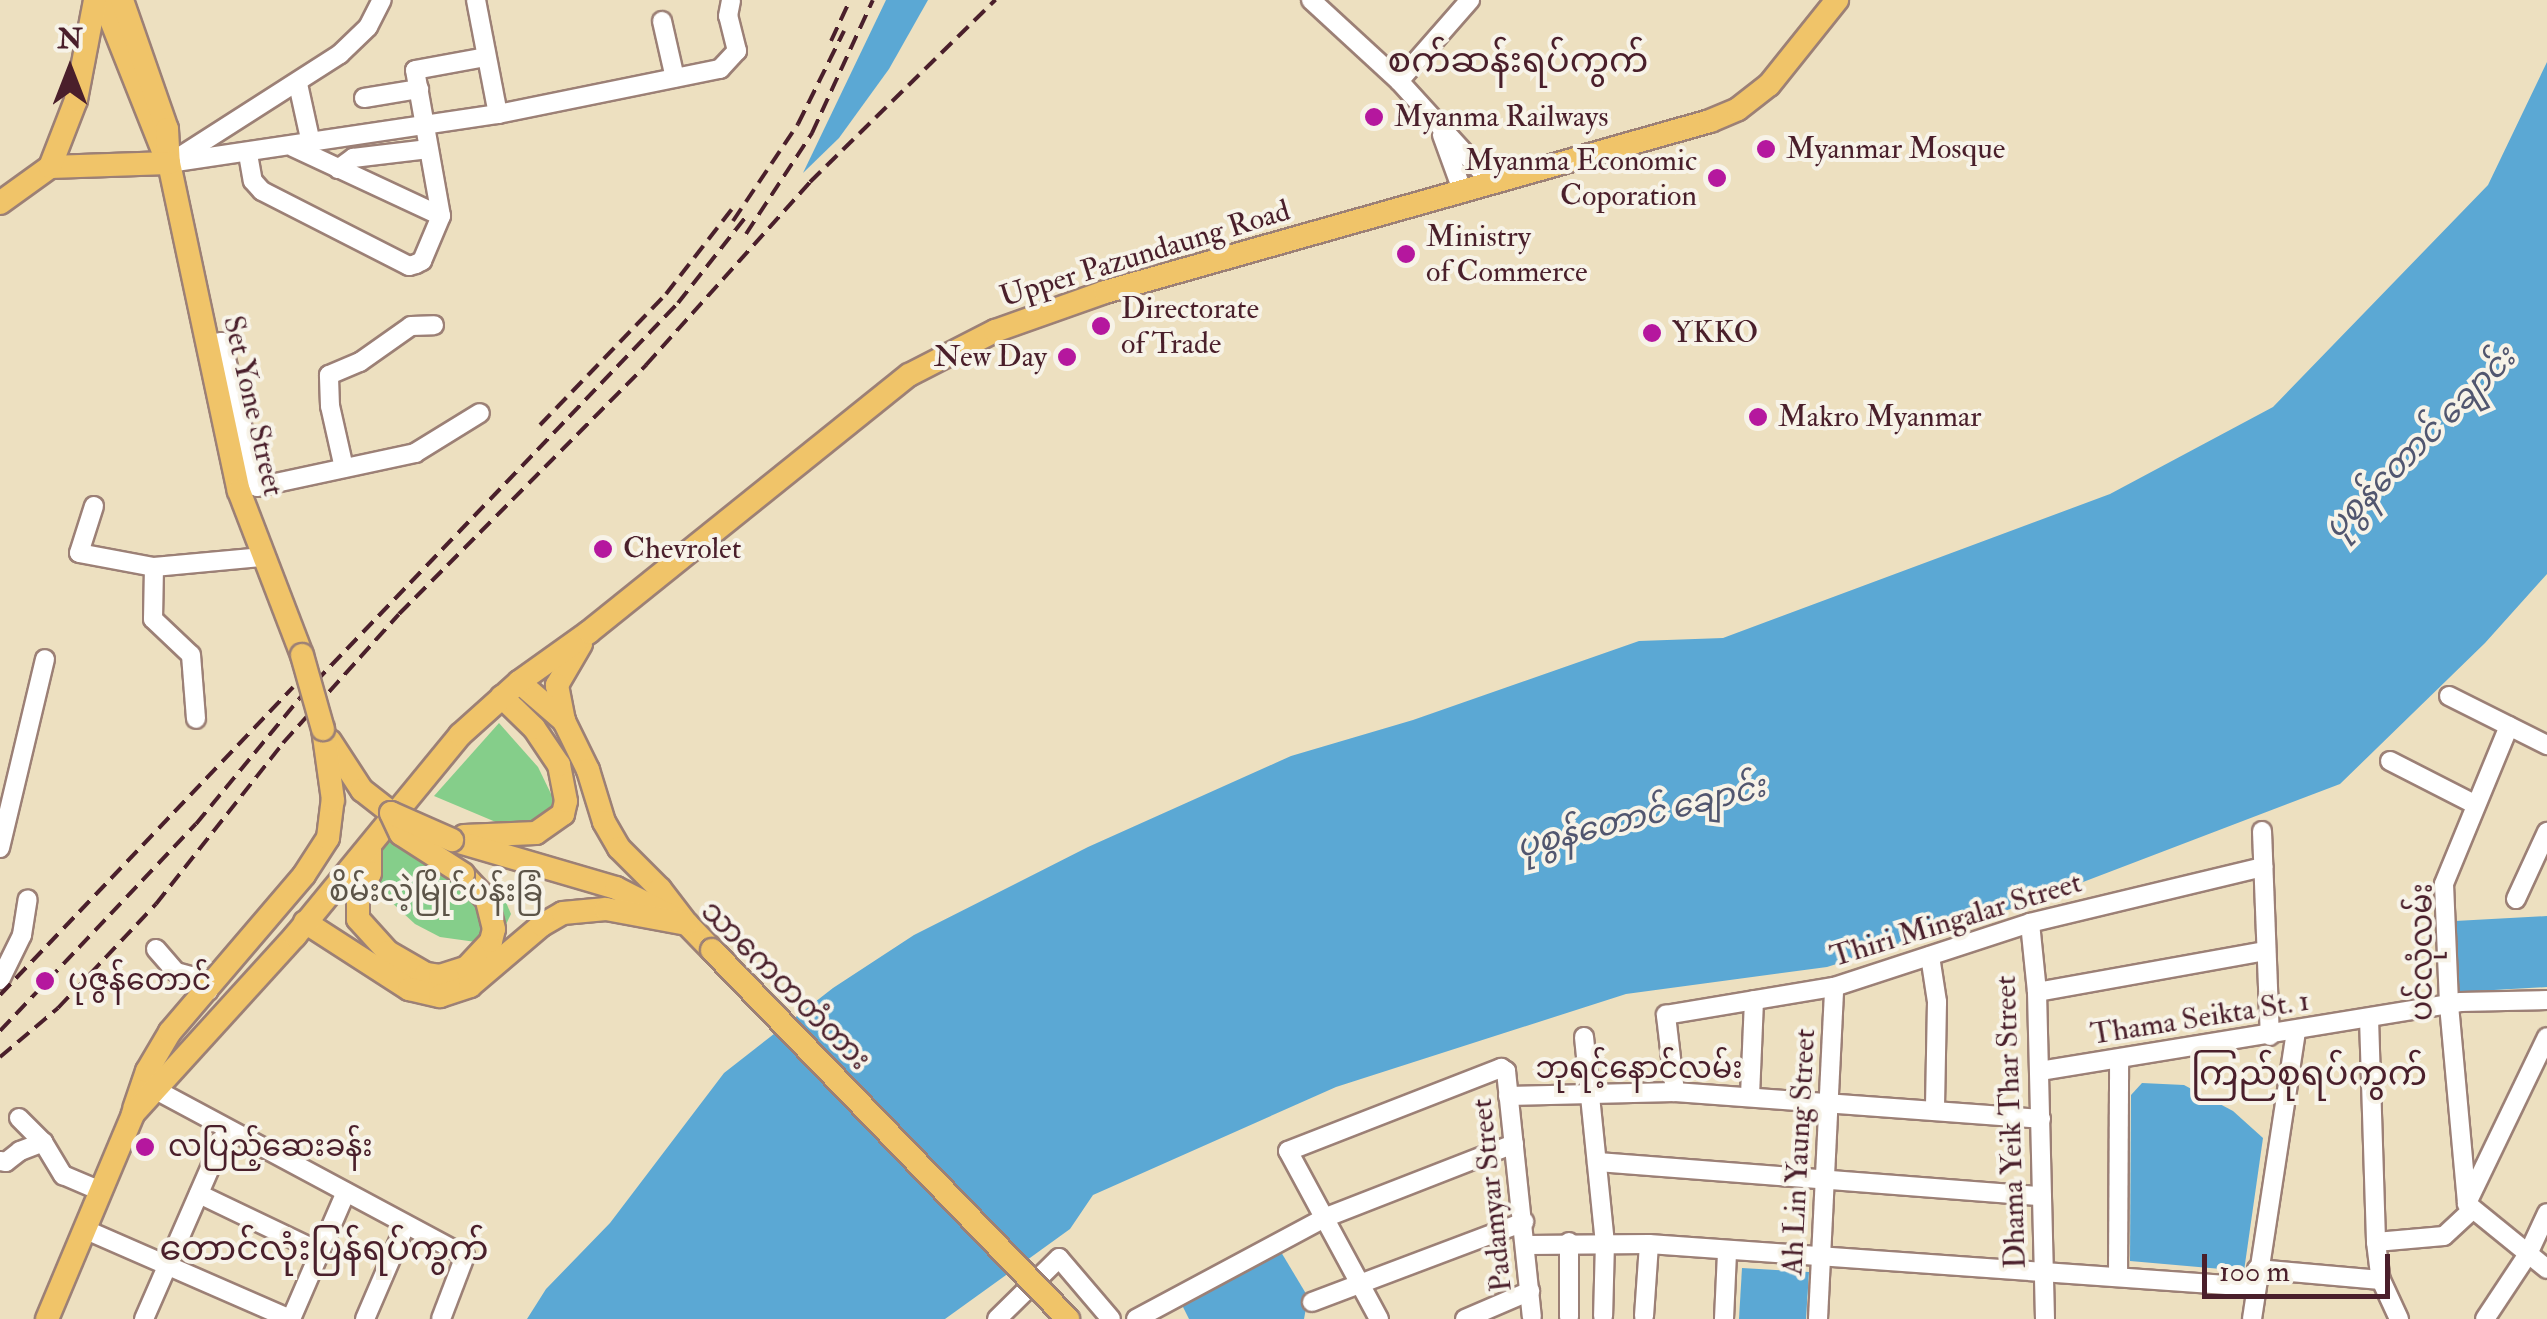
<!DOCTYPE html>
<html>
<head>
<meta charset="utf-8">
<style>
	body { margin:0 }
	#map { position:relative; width:2547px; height:1319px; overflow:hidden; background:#ede0c0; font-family:"IM FELL Double Pica","Noto Sans Myanmar",serif }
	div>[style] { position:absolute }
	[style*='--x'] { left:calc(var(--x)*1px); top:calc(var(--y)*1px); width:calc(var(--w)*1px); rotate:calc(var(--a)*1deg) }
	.green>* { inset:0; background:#85ce8a }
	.water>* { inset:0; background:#5ba8d4 }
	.roads { filter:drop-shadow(2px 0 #9c8076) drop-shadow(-2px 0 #9c8076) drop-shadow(0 2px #9c8076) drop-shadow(0 -2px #9c8076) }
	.minor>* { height:18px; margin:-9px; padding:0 9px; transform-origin:9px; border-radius:9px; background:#fff }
	.major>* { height:22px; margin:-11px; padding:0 11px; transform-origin:11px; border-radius:11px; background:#f0c469 }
	.rail>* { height:4px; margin-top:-2px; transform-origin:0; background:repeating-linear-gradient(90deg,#4a1f2b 0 15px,transparent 0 23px) }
	.bridges { filter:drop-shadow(2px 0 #9c8076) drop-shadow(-2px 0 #9c8076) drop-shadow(0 2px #9c8076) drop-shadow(0 -2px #9c8076) }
	.major-bridge>* { height:22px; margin:-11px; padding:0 11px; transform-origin:11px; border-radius:11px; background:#f0c469 }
	.dots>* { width:28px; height:28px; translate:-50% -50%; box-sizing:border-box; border:5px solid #f7f3e8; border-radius:50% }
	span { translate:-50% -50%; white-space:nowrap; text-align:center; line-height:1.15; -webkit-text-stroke:8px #f7f3e8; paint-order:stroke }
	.poi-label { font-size:30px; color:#4a1f2b }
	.left { translate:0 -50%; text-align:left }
	.right { translate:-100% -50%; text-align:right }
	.street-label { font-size:30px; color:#4a1f2b }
	.park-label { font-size:30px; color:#5c5448 }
	.water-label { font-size:32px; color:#51566f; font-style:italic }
	.quarter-label { font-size:35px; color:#4a1f2b }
	.north { position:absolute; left:20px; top:20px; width:100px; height:100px; -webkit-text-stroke:8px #f7f3e8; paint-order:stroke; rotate:0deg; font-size:28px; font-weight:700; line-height:40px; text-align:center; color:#4a1f2b }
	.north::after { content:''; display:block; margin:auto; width:35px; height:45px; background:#4a1f2b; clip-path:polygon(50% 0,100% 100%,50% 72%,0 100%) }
	.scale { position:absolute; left:2202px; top:1254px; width:188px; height:45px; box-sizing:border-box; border:5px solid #4a1f2b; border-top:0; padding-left:12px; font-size:30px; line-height:35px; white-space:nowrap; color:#4a1f2b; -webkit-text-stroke:8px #f7f3e8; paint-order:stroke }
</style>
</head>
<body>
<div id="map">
	<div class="green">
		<i style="clip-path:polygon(499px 723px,538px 767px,554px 800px,550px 816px,517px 831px,434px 796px)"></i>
		<i style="clip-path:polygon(403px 820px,502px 893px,511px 914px,502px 933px,483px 943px,440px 937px,415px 924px,389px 900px,368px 867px)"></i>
	</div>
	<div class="water">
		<i style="clip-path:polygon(886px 0,928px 0,889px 69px,839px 138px,803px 173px)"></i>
		<i style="clip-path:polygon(2547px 62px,2547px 574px,2485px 643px,2340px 784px,2020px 906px,1827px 967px,1626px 994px,1336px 1087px,1093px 1195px,1070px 1229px,945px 1319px,527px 1319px,546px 1289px,610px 1223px,724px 1073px,833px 988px,914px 935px,1088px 847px,1291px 756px,1413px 720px,1639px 641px,1723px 638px,2110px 494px,2273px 407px,2488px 185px)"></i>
		<i style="clip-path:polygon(2547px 916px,2547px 987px,2459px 992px,2455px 921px)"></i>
		<i style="clip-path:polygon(2142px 1083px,2184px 1085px,2233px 1111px,2263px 1138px,2244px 1271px,2130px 1261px,2131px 1095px)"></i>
		<i style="clip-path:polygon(1278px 1247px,1308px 1297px,1304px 1319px,1189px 1319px,1178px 1297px)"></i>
		<i style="clip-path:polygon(1742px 1268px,1809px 1272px,1806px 1319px,1739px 1319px)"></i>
	</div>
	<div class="roads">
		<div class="minor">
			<i style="--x:476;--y:0;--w:116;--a:79.1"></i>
			<i style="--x:1311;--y:0;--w:120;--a:42.6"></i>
			<i style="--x:1399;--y:81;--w:137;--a:47.7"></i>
			<i style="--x:662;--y:21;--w:58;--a:77.2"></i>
			<i style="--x:1399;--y:81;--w:108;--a:-48.8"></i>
			<i style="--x:298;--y:84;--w:60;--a:77.6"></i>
			<i style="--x:364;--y:98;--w:56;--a:-9.3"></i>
			<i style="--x:1442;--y:135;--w:59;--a:70"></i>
			<i style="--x:293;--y:147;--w:163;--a:25"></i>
			<i style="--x:248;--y:154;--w:27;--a:80"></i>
			<i style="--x:253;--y:181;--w:13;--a:48"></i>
			<i style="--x:262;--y:191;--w:165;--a:27"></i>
			<i style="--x:409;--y:266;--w:7;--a:-16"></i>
			<i style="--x:416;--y:264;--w:7;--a:-27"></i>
			<i style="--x:422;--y:261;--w:49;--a:-67.1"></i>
			<i style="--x:441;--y:216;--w:148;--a:-100.1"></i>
			<i style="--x:415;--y:70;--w:72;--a:-10.4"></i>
			<i style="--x:176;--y:159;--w:195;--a:-32.6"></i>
			<i style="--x:340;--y:54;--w:39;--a:-44"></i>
			<i style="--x:368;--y:27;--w:30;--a:-63"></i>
			<i style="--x:169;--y:163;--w:333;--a:-8.5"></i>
			<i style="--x:498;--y:114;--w:227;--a:-11.5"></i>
			<i style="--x:720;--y:69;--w:25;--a:-47"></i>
			<i style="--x:737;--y:51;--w:36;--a:-104"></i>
			<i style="--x:728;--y:16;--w:16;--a:-79"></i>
			<i style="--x:338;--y:169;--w:19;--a:-36"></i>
			<i style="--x:353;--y:158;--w:76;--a:-6.8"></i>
			<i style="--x:209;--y:344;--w:13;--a:-9"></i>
			<i style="--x:222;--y:342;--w:149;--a:76.4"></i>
			<i style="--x:257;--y:487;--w:162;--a:-12.1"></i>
			<i style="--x:415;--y:453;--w:76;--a:-31.6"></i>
			<i style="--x:344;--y:468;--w:64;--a:-102.7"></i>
			<i style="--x:330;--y:406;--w:31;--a:-92"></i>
			<i style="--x:329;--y:375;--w:34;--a:-23"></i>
			<i style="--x:360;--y:362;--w:62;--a:-35.2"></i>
			<i style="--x:411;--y:326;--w:23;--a:-2"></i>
			<i style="--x:94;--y:506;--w:49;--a:107.7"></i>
			<i style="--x:79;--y:553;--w:76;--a:10.6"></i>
			<i style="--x:154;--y:567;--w:107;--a:-5.3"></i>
			<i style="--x:154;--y:567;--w:52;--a:91.1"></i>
			<i style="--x:153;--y:619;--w:52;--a:43.5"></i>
			<i style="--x:191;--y:655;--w:64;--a:85.5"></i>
			<i style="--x:2449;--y:696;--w:110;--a:26.6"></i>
			<i style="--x:2509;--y:726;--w:171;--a:112.4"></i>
			<i style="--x:2444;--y:884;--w:121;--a:87.6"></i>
			<i style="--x:2449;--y:1005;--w:200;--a:84.8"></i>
			<i style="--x:2467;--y:1204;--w:103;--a:39.1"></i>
			<i style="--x:2390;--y:761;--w:94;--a:27.1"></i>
			<i style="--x:2262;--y:831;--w:205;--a:87.8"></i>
			<i style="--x:0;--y:848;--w:194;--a:-76.6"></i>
			<i style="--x:2516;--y:899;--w:74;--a:-65.2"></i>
			<i style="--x:2030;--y:923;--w:69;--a:84.2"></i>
			<i style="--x:2037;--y:992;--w:327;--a:88.6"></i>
			<i style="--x:156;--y:949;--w:30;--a:49"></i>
			<i style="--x:176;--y:972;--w:16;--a:15"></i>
			<i style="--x:191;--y:976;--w:23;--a:41"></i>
			<i style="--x:1930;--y:956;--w:47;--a:81.3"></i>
			<i style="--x:1937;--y:1002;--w:108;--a:91.1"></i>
			<i style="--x:0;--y:980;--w:50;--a:-63.9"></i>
			<i style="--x:22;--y:935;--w:36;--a:-81"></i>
			<i style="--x:2037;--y:992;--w:232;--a:-10.2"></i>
			<i style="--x:2369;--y:1018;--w:224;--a:88.2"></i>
			<i style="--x:2376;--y:1242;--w:38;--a:83"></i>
			<i style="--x:2381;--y:1280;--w:43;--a:65.2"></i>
			<i style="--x:1584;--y:1037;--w:206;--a:84.2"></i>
			<i style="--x:1605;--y:1242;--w:74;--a:91.5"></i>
			<i style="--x:2040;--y:1071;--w:426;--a:-9.3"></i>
			<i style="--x:2460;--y:1002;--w:87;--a:-1.3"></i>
			<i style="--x:156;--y:1090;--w:351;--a:28.2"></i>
			<i style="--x:465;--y:1256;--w:67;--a:110.9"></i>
			<i style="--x:1675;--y:1092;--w:78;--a:-96.7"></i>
			<i style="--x:1666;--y:1015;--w:170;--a:-9.5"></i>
			<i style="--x:1834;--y:987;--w:206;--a:-18.1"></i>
			<i style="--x:2030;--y:923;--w:240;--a:-13.5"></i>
			<i style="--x:1508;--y:1096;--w:167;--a:-1.4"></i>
			<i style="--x:1675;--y:1092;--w:367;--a:4.2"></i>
			<i style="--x:1750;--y:1096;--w:96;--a:-87.6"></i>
			<i style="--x:19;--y:1118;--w:34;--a:45"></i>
			<i style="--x:43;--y:1142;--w:39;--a:59"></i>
			<i style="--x:63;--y:1175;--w:38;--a:23"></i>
			<i style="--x:0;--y:1161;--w:6;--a:9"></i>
			<i style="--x:6;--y:1162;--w:18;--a:-38"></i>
			<i style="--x:20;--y:1151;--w:25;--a:-21"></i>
			<i style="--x:1597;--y:1162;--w:446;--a:4.4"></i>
			<i style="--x:199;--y:1194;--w:134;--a:25.6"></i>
			<i style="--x:2467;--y:1203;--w:184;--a:-64.3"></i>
			<i style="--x:84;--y:1229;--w:225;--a:23.6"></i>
			<i style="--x:2376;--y:1242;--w:68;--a:-5"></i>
			<i style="--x:2444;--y:1236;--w:38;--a:-43"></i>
			<i style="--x:1527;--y:1245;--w:122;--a:-0.5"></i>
			<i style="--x:1649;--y:1244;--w:607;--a:4.07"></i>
			<i style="--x:2257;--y:1269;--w:124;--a:5.1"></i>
			<i style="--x:2118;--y:1277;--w:218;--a:-89.7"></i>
			<i style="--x:1312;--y:1302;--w:227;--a:-20.7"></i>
			<i style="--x:1644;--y:1316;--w:72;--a:-86"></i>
			<i style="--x:1569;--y:1317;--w:75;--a:-90"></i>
			<i style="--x:144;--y:1319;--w:207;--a:-66.4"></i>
			<i style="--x:291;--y:1319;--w:138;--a:-66.6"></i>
			<i style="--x:365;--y:1319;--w:103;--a:-66.7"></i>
			<i style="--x:997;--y:1319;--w:87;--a:-44.5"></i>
			<i style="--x:1059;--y:1258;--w:80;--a:49.6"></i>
			<i style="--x:1136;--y:1319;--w:213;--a:-28.2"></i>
			<i style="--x:1324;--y:1218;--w:204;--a:-21.3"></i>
			<i style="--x:1379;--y:1319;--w:191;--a:-118.4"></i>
			<i style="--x:1288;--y:1151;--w:229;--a:-21.3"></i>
			<i style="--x:1501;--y:1068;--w:6;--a:31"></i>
			<i style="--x:1506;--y:1071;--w:247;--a:84"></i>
			<i style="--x:1465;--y:1319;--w:71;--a:-23.3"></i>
			<i style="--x:1724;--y:1319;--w:66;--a:-87.4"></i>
			<i style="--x:1818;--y:1319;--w:332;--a:-87.2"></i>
			<i style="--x:2252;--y:1319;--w:291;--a:-81.3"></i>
			<i style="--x:2485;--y:1319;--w:78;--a:-56.5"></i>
			<i style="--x:2528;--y:1254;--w:45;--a:-65.1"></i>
		</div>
		<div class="major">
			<i style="--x:103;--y:0;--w:168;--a:68.3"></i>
			<i style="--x:122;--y:0;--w:137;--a:70.8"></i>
			<i style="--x:167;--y:129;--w:34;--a:87"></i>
			<i style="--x:169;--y:163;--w:335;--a:78"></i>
			<i style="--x:239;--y:491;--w:176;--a:69"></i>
			<i style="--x:50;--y:167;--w:119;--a:-1.9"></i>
			<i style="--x:0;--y:203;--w:62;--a:-35.8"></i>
			<i style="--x:50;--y:167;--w:72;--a:-68.8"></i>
			<i style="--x:76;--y:100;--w:102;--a:-79.2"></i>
			<i style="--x:581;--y:644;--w:48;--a:120.3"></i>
			<i style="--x:557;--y:685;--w:37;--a:79"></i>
			<i style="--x:564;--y:721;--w:55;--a:63.9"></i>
			<i style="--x:588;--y:770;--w:54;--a:72.9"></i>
			<i style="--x:604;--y:822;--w:30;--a:60"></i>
			<i style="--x:619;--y:848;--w:58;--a:45"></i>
			<i style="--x:660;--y:889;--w:44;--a:52.4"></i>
			<i style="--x:519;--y:682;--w:60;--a:40.9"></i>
			<i style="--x:330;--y:741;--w:59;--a:56.9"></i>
			<i style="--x:362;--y:790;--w:37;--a:38"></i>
			<i style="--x:464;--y:836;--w:72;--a:-2.4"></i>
			<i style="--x:536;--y:833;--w:33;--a:-35"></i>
			<i style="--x:563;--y:814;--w:13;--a:-77"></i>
			<i style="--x:566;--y:801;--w:37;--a:-101"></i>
			<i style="--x:559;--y:765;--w:45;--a:-124"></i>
			<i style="--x:534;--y:728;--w:45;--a:-135.9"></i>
			<i style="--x:452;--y:840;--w:171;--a:16.3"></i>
			<i style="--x:616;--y:888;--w:80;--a:26.9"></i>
			<i style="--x:687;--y:924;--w:36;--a:46"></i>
			<i style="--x:370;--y:849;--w:24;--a:90"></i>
			<i style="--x:370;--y:873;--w:30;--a:114"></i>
			<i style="--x:358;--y:900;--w:19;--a:90"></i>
			<i style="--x:358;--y:919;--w:45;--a:47.7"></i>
			<i style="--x:388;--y:952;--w:44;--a:30.1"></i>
			<i style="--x:426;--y:974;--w:14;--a:8"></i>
			<i style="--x:440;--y:976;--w:28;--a:-18"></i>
			<i style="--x:467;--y:967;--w:35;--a:-47"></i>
			<i style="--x:491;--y:941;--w:12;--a:-76"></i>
			<i style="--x:494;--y:929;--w:30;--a:-104"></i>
			<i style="--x:487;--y:900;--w:35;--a:-133"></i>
			<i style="--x:305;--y:922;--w:124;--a:32.8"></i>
			<i style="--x:409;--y:989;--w:32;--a:13"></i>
			<i style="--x:440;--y:996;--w:32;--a:-18"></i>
			<i style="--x:470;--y:986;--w:94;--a:-40.3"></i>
			<i style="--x:542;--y:925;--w:24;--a:-30"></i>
			<i style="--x:563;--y:913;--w:43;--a:-5.3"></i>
			<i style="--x:606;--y:909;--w:82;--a:10.5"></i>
			<i style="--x:134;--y:1109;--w:40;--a:-71.1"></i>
			<i style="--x:147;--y:1071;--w:45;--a:-59.5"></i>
			<i style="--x:170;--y:1032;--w:206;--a:-49.5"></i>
			<i style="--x:304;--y:875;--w:44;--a:-57"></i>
			<i style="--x:328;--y:838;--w:38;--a:-83"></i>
			<i style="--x:333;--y:800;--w:72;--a:-98"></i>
			<i style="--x:47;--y:1319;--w:222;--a:-67.2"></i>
			<i style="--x:133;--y:1114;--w:241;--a:-47.7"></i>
			<i style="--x:295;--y:936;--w:260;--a:-50.6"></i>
			<i style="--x:460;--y:735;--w:79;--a:-41.9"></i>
			<i style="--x:519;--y:682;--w:86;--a:-35.5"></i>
			<i style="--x:589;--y:632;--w:410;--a:-38.8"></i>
			<i style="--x:909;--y:375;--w:97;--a:-27.1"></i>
			<i style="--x:995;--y:331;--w:117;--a:-19.5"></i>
			<i style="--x:1105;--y:292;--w:629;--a:-15.78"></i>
			<i style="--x:1710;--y:121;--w:30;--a:-23"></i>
			<i style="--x:1738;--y:109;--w:39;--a:-38"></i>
			<i style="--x:1769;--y:85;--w:109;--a:-51.3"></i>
		</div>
	</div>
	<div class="rail">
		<i style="--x:831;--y:41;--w:45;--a:-65.1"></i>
		<i style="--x:733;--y:221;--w:117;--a:-56.2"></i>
		<i style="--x:798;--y:124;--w:104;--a:-63.7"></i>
		<i style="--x:746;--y:234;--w:121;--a:-56.8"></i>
		<i style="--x:812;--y:133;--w:146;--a:-65.4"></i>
		<i style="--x:540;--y:425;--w:182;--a:-46.1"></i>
		<i style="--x:666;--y:294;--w:113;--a:-52.2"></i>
		<i style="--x:0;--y:995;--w:425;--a:-46.4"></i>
		<i style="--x:0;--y:1031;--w:285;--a:-46.6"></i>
		<i style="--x:196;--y:824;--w:162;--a:-50.5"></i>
		<i style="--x:299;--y:699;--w:548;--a:-46.26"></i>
		<i style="--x:678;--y:303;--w:113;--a:-51.8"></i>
		<i style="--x:0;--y:1057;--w:76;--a:-40.2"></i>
		<i style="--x:58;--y:1008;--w:143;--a:-46.7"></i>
		<i style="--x:156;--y:904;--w:205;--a:-51.7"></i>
		<i style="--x:283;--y:743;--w:173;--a:-48"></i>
		<i style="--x:399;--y:614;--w:351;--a:-45.2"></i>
		<i style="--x:646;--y:365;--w:246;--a:-48.1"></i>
		<i style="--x:810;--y:182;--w:260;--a:-44.5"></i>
	</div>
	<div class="bridges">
		<div class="major-bridge">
			<i style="--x:302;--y:655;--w:77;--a:74.2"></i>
			<i style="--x:391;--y:813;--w:23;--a:65"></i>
			<i style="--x:401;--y:834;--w:74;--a:32.8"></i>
			<i style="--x:391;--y:813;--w:67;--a:23.9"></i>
			<i style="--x:712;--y:950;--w:513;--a:46.03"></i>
		</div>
	</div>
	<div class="dots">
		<i style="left:1374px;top:117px;background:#b5179e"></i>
		<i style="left:1766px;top:149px;background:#b5179e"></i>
		<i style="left:1717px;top:178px;background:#b5179e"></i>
		<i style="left:1406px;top:254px;background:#b5179e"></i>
		<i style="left:1101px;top:326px;background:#b5179e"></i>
		<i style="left:1652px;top:333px;background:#b5179e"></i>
		<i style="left:1067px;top:357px;background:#b5179e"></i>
		<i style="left:1758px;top:417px;background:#b5179e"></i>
		<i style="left:603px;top:549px;background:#b5179e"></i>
		<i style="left:45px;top:981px;background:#b5179e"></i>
		<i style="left:145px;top:1147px;background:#b5179e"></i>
	</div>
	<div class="poi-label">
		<span class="left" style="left:1394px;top:117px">Myanma Railways</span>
		<span class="left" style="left:1786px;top:149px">Myanmar Mosque</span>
		<span class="right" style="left:1697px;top:178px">Myanma Economic<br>Coporation</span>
		<span class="left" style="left:1426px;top:254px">Ministry<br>of Commerce</span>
		<span class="left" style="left:1121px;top:326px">Directorate<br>of Trade</span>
		<span class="left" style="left:1672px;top:333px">YKKO</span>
		<span class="right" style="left:1047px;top:357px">New Day</span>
		<span class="left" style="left:1778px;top:417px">Makro Myanmar</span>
		<span class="left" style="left:623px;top:549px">Chevrolet</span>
		<span class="left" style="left:68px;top:981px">ပုဇွန်တောင်</span>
		<span class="left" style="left:168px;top:1147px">လပြည့်ဆေးခန်း</span>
	</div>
	<div class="street-label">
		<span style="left:1145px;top:254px;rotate:-17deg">Upper Pazundaung Road</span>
		<span style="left:253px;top:406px;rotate:77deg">Set Yone Street</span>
		<span style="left:1956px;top:920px;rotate:-17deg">Thiri Mingalar Street</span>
		<span style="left:2423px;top:952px;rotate:-90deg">ပင်လုံလမ်း</span>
		<span style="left:785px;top:986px;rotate:45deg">သာကေတတံတား</span>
		<span style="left:2200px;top:1018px;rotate:-9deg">Thama Seikta St. 1</span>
		<span style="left:1639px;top:1069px">ဘုရင့်နောင်လမ်း</span>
		<span style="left:2011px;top:1122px;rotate:-92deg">Dhama Yeik Thar Street</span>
		<span style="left:1799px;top:1152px;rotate:-87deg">Ah Lin Yaung Street</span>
		<span style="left:1492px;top:1195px;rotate:-96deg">Padamyar Street</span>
	</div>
	<div class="park-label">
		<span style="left:436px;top:892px">စိမ်းလဲ့မြိုင်ပန်းခြံ</span>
	</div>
	<div class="water-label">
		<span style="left:2420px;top:443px;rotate:-45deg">ပုစွန်တောင် ချောင်း</span>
		<span style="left:1641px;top:817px;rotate:-14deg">ပုစွန်တောင် ချောင်း</span>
	</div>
	<div class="quarter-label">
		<span style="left:1518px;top:61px">စက်ဆန်းရပ်ကွက်</span>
		<span style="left:2309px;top:1074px">ကြည်စုရပ်ကွက်</span>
		<span style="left:324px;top:1249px">တောင်လုံးပြန်ရပ်ကွက်</span>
	</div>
	<div class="north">N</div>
	<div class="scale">100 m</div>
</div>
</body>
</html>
